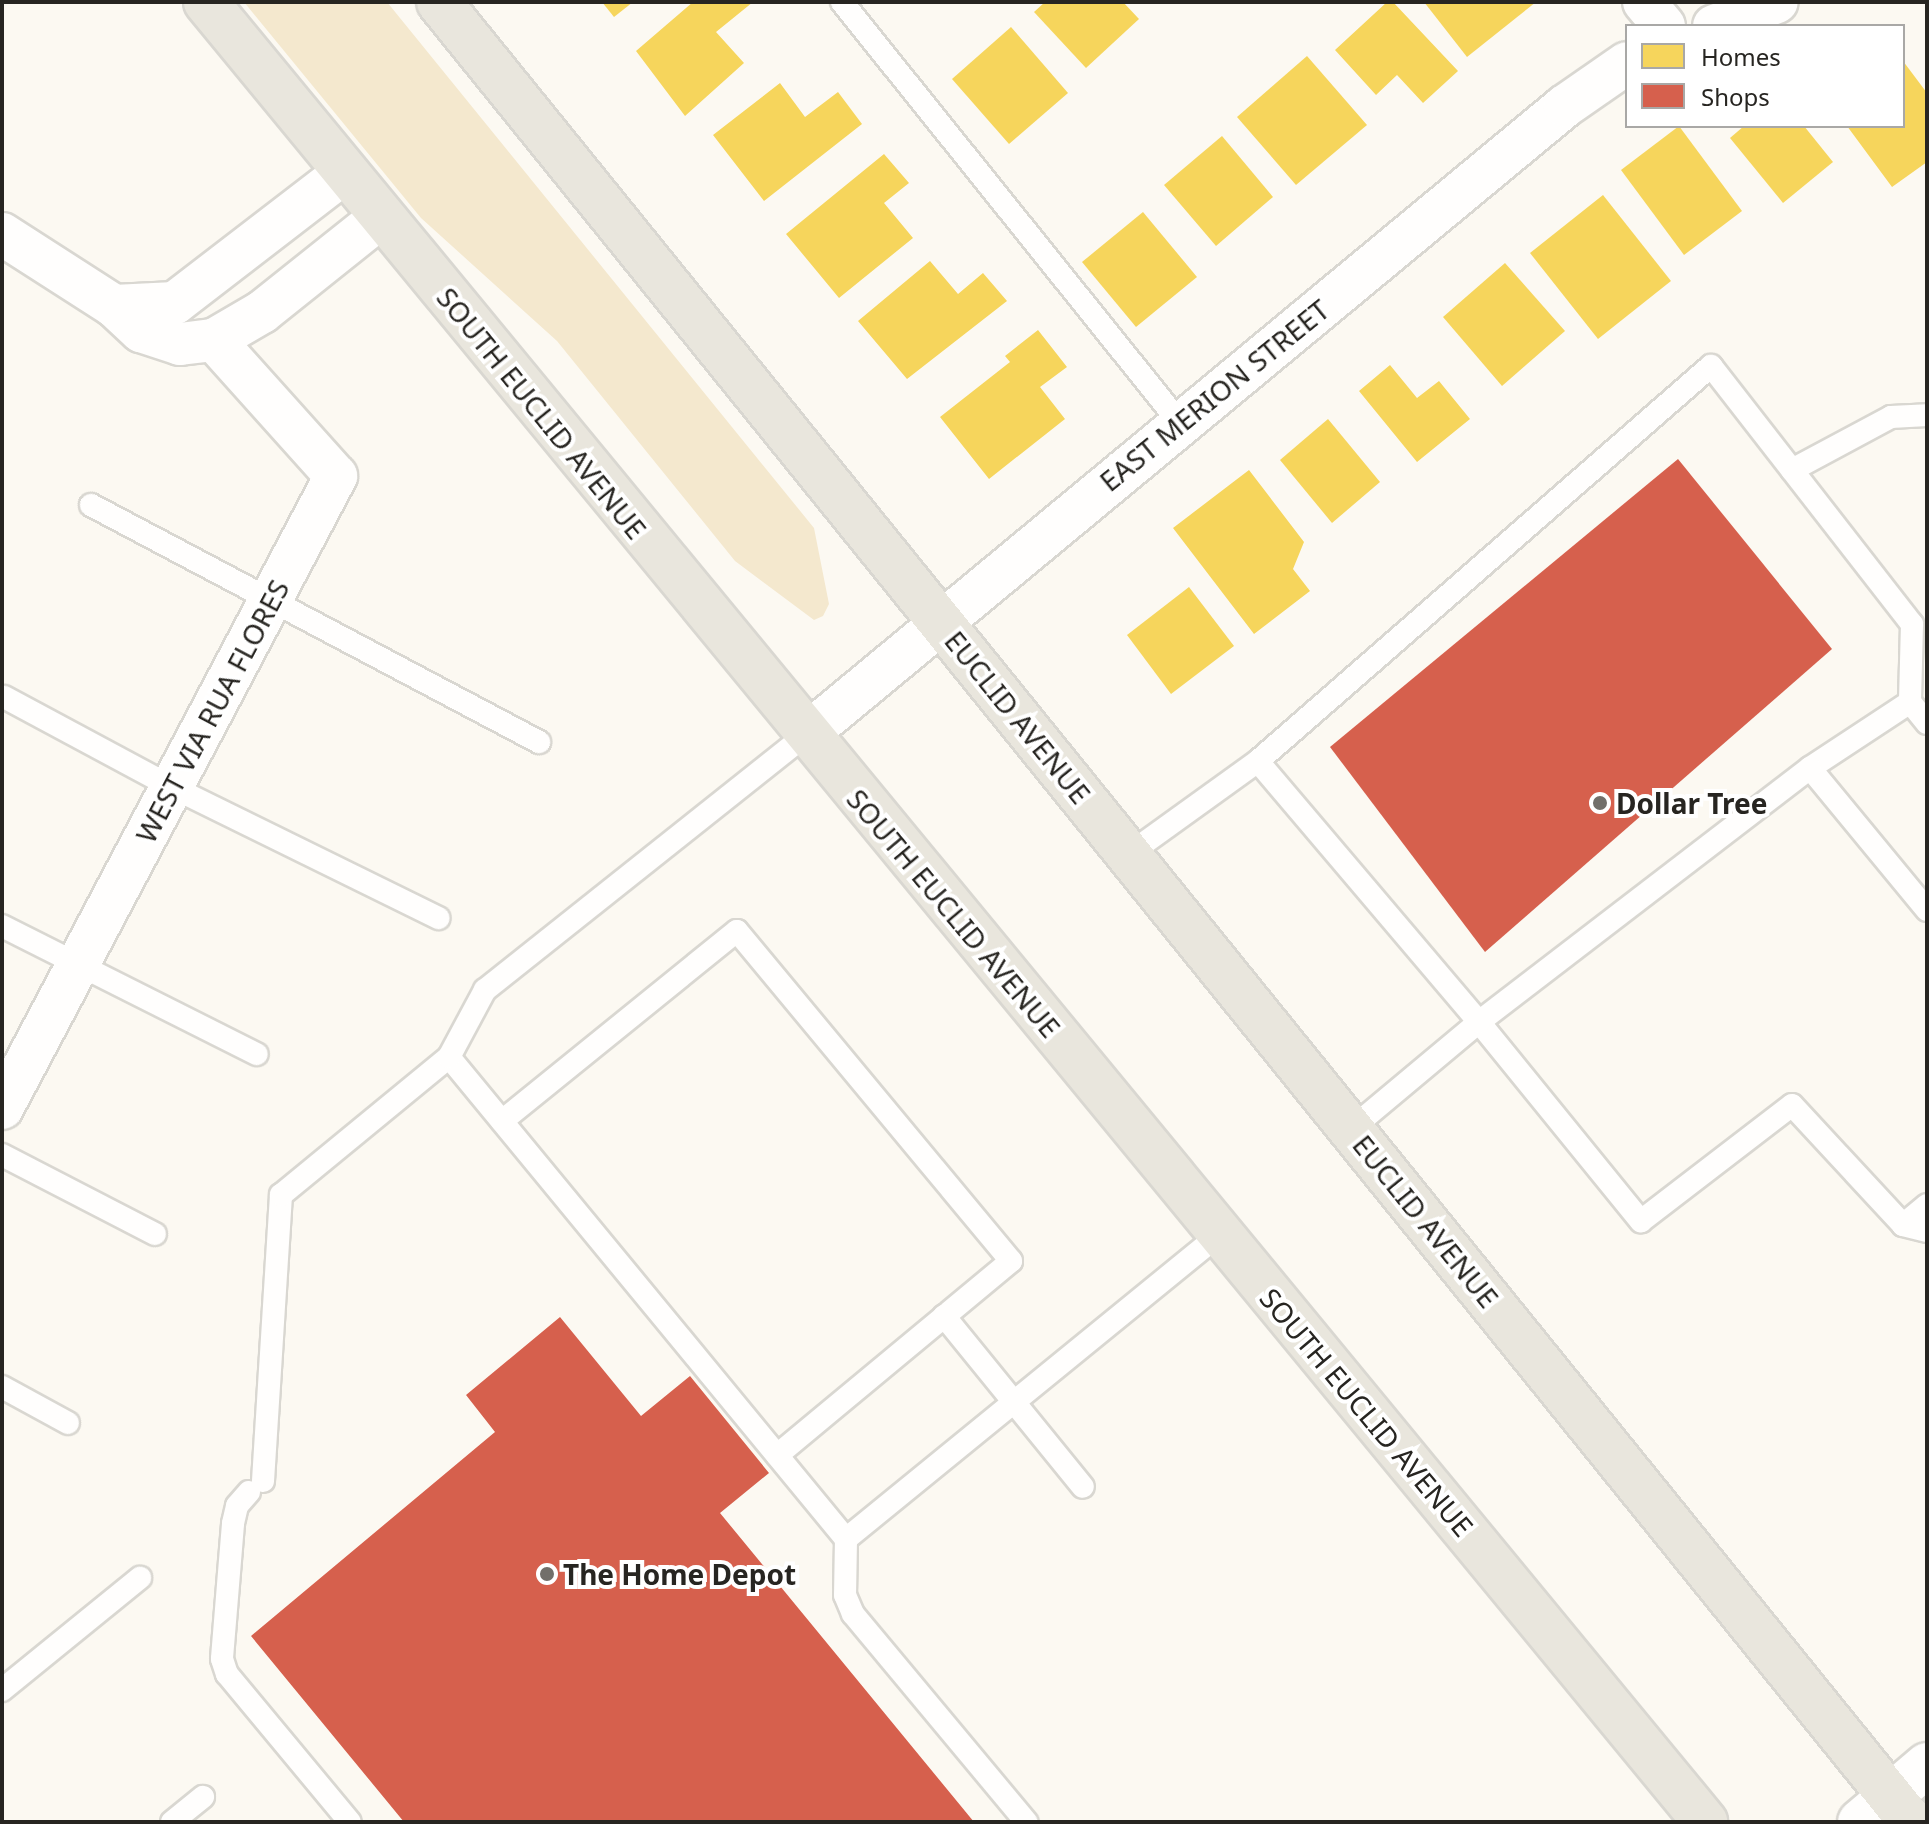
<!DOCTYPE html>
<html>
<head>
<meta charset="utf-8">
<style>
	body { margin:0 }
	#map { position:relative; width:1929px; height:1824px; overflow:hidden; background:#fcf9f2; font-family:"Noto Sans",sans-serif }
	div>[style] { position:absolute }
	[style*='--x'] { left:calc(var(--x)*1px); top:calc(var(--y)*1px); width:calc(var(--w)*1px); rotate:calc(var(--a)*1deg) }
	.green>* { inset:0; background:#f4e8ce }
	.homes>* { inset:0; background:#f6d55c }
	.shops>* { inset:0; background:#d6604d }
	.roads { filter:drop-shadow(2px 0 #d9d7d1) drop-shadow(-2px 0 #d9d7d1) drop-shadow(0 2px #d9d7d1) drop-shadow(0 -2px #d9d7d1) }
	.service>* { height:22px; margin:-11px; padding:0 11px; transform-origin:11px; border-radius:11px; background:#fffefd }
	.minor>* { height:42px; margin:-21px; padding:0 21px; transform-origin:21px; border-radius:21px; background:#fffefd }
	.secondary>* { height:44px; margin:-22px; padding:0 22px; transform-origin:22px; border-radius:22px; background:#fffefd }
	.primary>* { height:44px; margin:-22px; padding:0 22px; transform-origin:22px; border-radius:22px; background:#e9e6dd }
	.dots>* { width:22px; height:22px; translate:-50% -50%; box-sizing:border-box; border:4px solid #fff; border-radius:50% }
	span { translate:-50% -50%; white-space:nowrap; text-align:center; line-height:1.15; -webkit-text-stroke:8px #fff; paint-order:stroke }
	.street-label { font-size:28px; color:#272521 }
	.poi-label { font-size:28px; color:#272521; font-weight:700 }
	.left { translate:0 -50%; text-align:left }
	.frame { position:absolute; inset:0; border:4px solid #272521; pointer-events:none }
	.legend { position:absolute; left:1625px; top:24px; width:280px; height:104px; box-sizing:border-box; background:#fff; border:2px solid #a9a8a6; margin:0; padding:10px 14px; list-style:none; font-size:24px; color:#272521 }
	.legend li { display:flex; align-items:center; gap:16px; height:40px }
	.legend b { width:40px; border:2px solid #a9a8a6 }
</style>
</head>
<body>
<div id="map">
	<div class="green">
		<i style="clip-path:polygon(244px 2px,387px 2px,814px 528px,829px 604px,823px 616px,814px 620px,735px 561px,557px 341px,421px 218px)"></i>
	</div>
	<div class="homes">
		<i style="clip-path:polygon(602px 2px,633px 2px,614px 17px)"></i>
		<i style="clip-path:polygon(693px 2px,753px 2px,716px 32px,744px 63px,685px 116px,636px 51px)"></i>
		<i style="clip-path:polygon(1045px 2px,1123px 2px,1139px 19px,1086px 68px,1034px 12px)"></i>
		<i style="clip-path:polygon(1387px 2px,1393px 2px,1458px 71px,1423px 103px,1397px 75px,1376px 95px,1335px 50px)"></i>
		<i style="clip-path:polygon(1424px 2px,1536px 2px,1467px 57px)"></i>
		<i style="clip-path:polygon(1011px 27px,1068px 93px,1009px 144px,952px 79px)"></i>
		<i style="clip-path:polygon(1307px 56px,1367px 125px,1296px 185px,1237px 117px)"></i>
		<i style="clip-path:polygon(1903px 61px,1927px 93px,1927px 162px,1892px 187px,1847px 126px,1903px 126px)"></i>
		<i style="clip-path:polygon(780px 83px,805px 117px,838px 92px,862px 124px,764px 201px,713px 135px)"></i>
		<i style="clip-path:polygon(1679px 126px,1742px 211px,1684px 255px,1621px 170px)"></i>
		<i style="clip-path:polygon(1744px 126px,1804px 126px,1833px 162px,1783px 203px,1730px 138px)"></i>
		<i style="clip-path:polygon(1222px 136px,1273px 197px,1216px 246px,1164px 185px)"></i>
		<i style="clip-path:polygon(884px 154px,909px 183px,884px 203px,913px 238px,839px 298px,786px 234px)"></i>
		<i style="clip-path:polygon(1603px 195px,1671px 281px,1598px 339px,1530px 253px)"></i>
		<i style="clip-path:polygon(1143px 212px,1197px 277px,1136px 327px,1082px 262px)"></i>
		<i style="clip-path:polygon(930px 261px,958px 294px,983px 273px,1007px 301px,907px 379px,858px 321px)"></i>
		<i style="clip-path:polygon(1505px 263px,1565px 331px,1502px 386px,1443px 317px)"></i>
		<i style="clip-path:polygon(1038px 330px,1067px 367px,1040px 387px,1065px 419px,989px 479px,940px 417px,1010px 362px,1005px 356px)"></i>
		<i style="clip-path:polygon(1390px 365px,1417px 398px,1439px 381px,1470px 419px,1417px 462px,1359px 391px)"></i>
		<i style="clip-path:polygon(1328px 419px,1380px 482px,1332px 523px,1280px 460px)"></i>
		<i style="clip-path:polygon(1249px 470px,1304px 542px,1293px 569px,1310px 591px,1254px 634px,1173px 528px)"></i>
		<i style="clip-path:polygon(1189px 587px,1234px 646px,1171px 694px,1127px 635px)"></i>
	</div>
	<div class="shops">
		<i style="clip-path:polygon(1678px 459px,1832px 649px,1485px 952px,1330px 747px)"></i>
		<i style="clip-path:polygon(560px 1317px,641px 1416px,690px 1376px,769px 1473px,720px 1513px,974px 1822px,404px 1822px,251px 1636px,495px 1432px,466px 1395px)"></i>
	</div>
	<div class="roads">
		<div class="service">
			<i style="--x:842;--y:2;--w:540;--a:51.24"></i>
			<i style="--x:1792;--y:470;--w:112;--a:-28.2"></i>
			<i style="--x:1891;--y:417;--w:36;--a:-3"></i>
			<i style="--x:91;--y:505;--w:507;--a:27.88"></i>
			<i style="--x:4;--y:697;--w:191;--a:28.2"></i>
			<i style="--x:172;--y:787;--w:297;--a:26.2"></i>
			<i style="--x:1810;--y:768;--w:120;--a:-33.4"></i>
			<i style="--x:1129;--y:854;--w:159;--a:-35.8"></i>
			<i style="--x:1927;--y:910;--w:184;--a:-129.5"></i>
			<i style="--x:1810;--y:768;--w:417;--a:142.5"></i>
			<i style="--x:1479;--y:1022;--w:257;--a:50.9"></i>
			<i style="--x:1641;--y:1221;--w:190;--a:-37.5"></i>
			<i style="--x:1792;--y:1105;--w:163;--a:47.2"></i>
			<i style="--x:1903;--y:1225;--w:25;--a:14"></i>
			<i style="--x:2;--y:926;--w:285;--a:26.7"></i>
			<i style="--x:449;--y:1057;--w:624;--a:50.52"></i>
			<i style="--x:846;--y:1539;--w:56;--a:91"></i>
			<i style="--x:845;--y:1595;--w:21;--a:67"></i>
			<i style="--x:853;--y:1614;--w:271;--a:50.2"></i>
			<i style="--x:502;--y:1121;--w:302;--a:-39"></i>
			<i style="--x:737;--y:931;--w:429;--a:50.3"></i>
			<i style="--x:1011;--y:1261;--w:304;--a:140.3"></i>
			<i style="--x:1351;--y:1129;--w:167;--a:-39.9"></i>
			<i style="--x:1479;--y:1022;--w:342;--a:-130.3"></i>
			<i style="--x:1258;--y:761;--w:601;--a:-41.09"></i>
			<i style="--x:1711;--y:366;--w:327;--a:52.1"></i>
			<i style="--x:1912;--y:624;--w:78;--a:91.5"></i>
			<i style="--x:1910;--y:702;--w:27;--a:51"></i>
			<i style="--x:2;--y:1155;--w:172;--a:27.3"></i>
			<i style="--x:1903;--y:1225;--w:31;--a:-40"></i>
			<i style="--x:944;--y:1316;--w:220;--a:50.9"></i>
			<i style="--x:2;--y:1387;--w:75;--a:28.6"></i>
			<i style="--x:263;--y:1481;--w:287;--a:-86.4"></i>
			<i style="--x:281;--y:1195;--w:217;--a:-39.4"></i>
			<i style="--x:449;--y:1057;--w:76;--a:-61.8"></i>
			<i style="--x:485;--y:990;--w:411;--a:-38.5"></i>
			<i style="--x:249;--y:1492;--w:18;--a:131"></i>
			<i style="--x:237;--y:1506;--w:18;--a:103"></i>
			<i style="--x:233;--y:1524;--w:135;--a:94.7"></i>
			<i style="--x:222;--y:1659;--w:16;--a:72"></i>
			<i style="--x:227;--y:1674;--w:192;--a:50.3"></i>
			<i style="--x:846;--y:1539;--w:483;--a:-39.2"></i>
			<i style="--x:2;--y:1690;--w:178;--a:-39.1"></i>
			<i style="--x:172;--y:1822;--w:40;--a:-39"></i>
		</div>
		<div class="minor">
			<i style="--x:1644;--y:2;--w:31;--a:50"></i>
			<i style="--x:1714;--y:26;--w:67;--a:-20.9"></i>
			<i style="--x:2;--y:234;--w:133;--a:32.7"></i>
			<i style="--x:114;--y:306;--w:37;--a:43"></i>
			<i style="--x:141;--y:331;--w:41;--a:18.4"></i>
			<i style="--x:180;--y:344;--w:34;--a:-7"></i>
			<i style="--x:214;--y:340;--w:56;--a:-30.3"></i>
			<i style="--x:262;--y:312;--w:152;--a:-38.6"></i>
			<i style="--x:114;--y:306;--w:61;--a:-2.8"></i>
			<i style="--x:175;--y:303;--w:215;--a:-37.6"></i>
			<i style="--x:807;--y:734;--w:984;--a:-39.64"></i>
			<i style="--x:1565;--y:106;--w:75;--a:-34.7"></i>
			<i style="--x:2;--y:1108;--w:715;--a:-62.14"></i>
			<i style="--x:336;--y:476;--w:183;--a:-131.9"></i>
		</div>
		<div class="secondary">
			<i style="--x:1860;--y:1822;--w:88;--a:-40.4"></i>
		</div>
		<div class="primary">
			<i style="--x:206;--y:2;--w:2358;--a:50.52"></i>
			<i style="--x:439;--y:2;--w:2341;--a:51.03"></i>
		</div>
	</div>
	<div class="dots">
		<i style="left:1600px;top:803px;background:#726f6a"></i>
		<i style="left:547px;top:1574px;background:#726f6a"></i>
	</div>
	<div class="street-label">
		<span style="left:1214px;top:395px;rotate:-39deg">EAST MERION STREET</span>
		<span style="left:542px;top:413px;rotate:51deg">SOUTH EUCLID AVENUE</span>
		<span style="left:212px;top:711px;rotate:-62deg">WEST VIA RUA FLORES</span>
		<span style="left:1018px;top:717px;rotate:51deg">EUCLID AVENUE</span>
		<span style="left:954px;top:913px;rotate:50deg">SOUTH EUCLID AVENUE</span>
		<span style="left:1426px;top:1221px;rotate:51deg">EUCLID AVENUE</span>
		<span style="left:1367px;top:1412px;rotate:50deg">SOUTH EUCLID AVENUE</span>
	</div>
	<div class="poi-label">
		<span class="left" style="left:1616px;top:803px">Dollar Tree</span>
		<span class="left" style="left:563px;top:1574px">The Home Depot</span>
	</div>
	<div class="frame"></div>
	<ul class="legend">
	<li><b style="height:22px;background:#f6d55c"></b>Homes</li>
	<li><b style="height:22px;background:#d6604d"></b>Shops</li>
	</ul>
</div>
</body>
</html>
